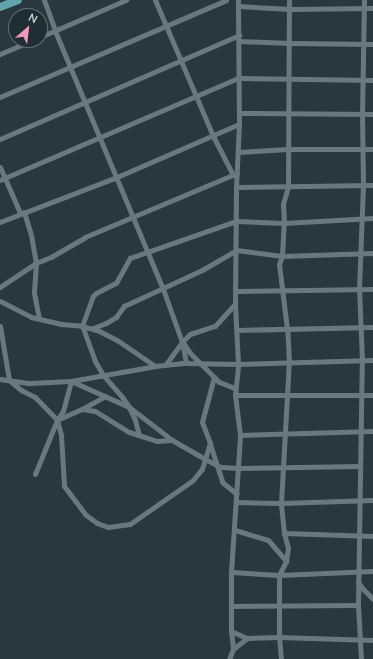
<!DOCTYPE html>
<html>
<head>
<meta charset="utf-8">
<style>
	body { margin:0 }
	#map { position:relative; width:373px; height:659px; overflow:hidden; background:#29383f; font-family:Mulish,sans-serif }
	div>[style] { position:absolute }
	.street>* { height:5px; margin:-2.5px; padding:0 2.5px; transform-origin:2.5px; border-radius:2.5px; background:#677880 }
	.primary>* { height:8px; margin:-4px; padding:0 4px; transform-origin:4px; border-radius:4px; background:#63a3ab }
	span { translate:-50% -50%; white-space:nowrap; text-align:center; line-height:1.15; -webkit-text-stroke:4px #1f2e35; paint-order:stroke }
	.north { position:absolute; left:8px; top:8px; width:40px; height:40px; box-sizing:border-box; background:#1f2e35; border:1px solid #637076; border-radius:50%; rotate:28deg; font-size:11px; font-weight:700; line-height:16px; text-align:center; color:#cad3d8 }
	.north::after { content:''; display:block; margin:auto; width:14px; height:18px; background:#ef9ab8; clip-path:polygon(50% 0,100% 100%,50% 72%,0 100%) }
</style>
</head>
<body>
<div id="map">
	<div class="street">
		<div style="left:44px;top:0;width:33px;rotate:70deg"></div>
		<div style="left:55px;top:31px;width:280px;rotate:67.3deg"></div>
		<div style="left:163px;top:289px;width:56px;rotate:70.3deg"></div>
		<div style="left:182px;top:342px;width:21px;rotate:79deg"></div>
		<div style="left:155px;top:0;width:148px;rotate:66.9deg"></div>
		<div style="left:213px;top:136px;width:44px;rotate:62.9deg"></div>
		<div style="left:238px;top:6px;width:52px;rotate:3.3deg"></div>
		<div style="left:290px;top:9px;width:83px;rotate:-0.7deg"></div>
		<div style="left:40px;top:37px;width:94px;rotate:-23.3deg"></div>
		<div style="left:239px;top:41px;width:51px;rotate:2.2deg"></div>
		<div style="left:290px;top:43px;width:83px;rotate:0.7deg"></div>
		<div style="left:0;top:54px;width:36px;rotate:-23deg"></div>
		<div style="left:0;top:97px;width:246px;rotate:-23.2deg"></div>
		<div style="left:239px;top:113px;width:134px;rotate:0.4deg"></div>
		<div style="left:0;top:139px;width:261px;rotate:-23.5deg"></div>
		<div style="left:238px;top:152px;width:50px;rotate:-3.4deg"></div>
		<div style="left:288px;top:149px;width:85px"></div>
		<div style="left:0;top:167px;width:50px;rotate:66.5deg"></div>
		<div style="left:0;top:180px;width:259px;rotate:-23.2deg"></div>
		<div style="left:238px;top:78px;width:135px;rotate:0.8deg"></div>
		<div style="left:236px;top:187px;width:137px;rotate:-0.8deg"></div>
		<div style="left:24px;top:212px;width:24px;rotate:73deg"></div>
		<div style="left:31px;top:235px;width:28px;rotate:80deg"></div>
		<div style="left:36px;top:263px;width:30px;rotate:94deg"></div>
		<div style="left:34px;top:293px;width:25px;rotate:79deg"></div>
		<div style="left:0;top:222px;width:125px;rotate:-21deg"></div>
		<div style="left:117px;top:177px;width:133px;rotate:-23.5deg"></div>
		<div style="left:0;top:287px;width:43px;rotate:-33.7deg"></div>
		<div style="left:36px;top:263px;width:16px;rotate:-22deg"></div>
		<div style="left:51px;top:257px;width:39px;rotate:-30deg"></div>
		<div style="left:85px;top:237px;width:165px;rotate:-22.8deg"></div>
		<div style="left:235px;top:291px;width:138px;rotate:-0.8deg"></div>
		<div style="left:0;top:301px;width:35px;rotate:27deg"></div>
		<div style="left:31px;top:317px;width:31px;rotate:13deg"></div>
		<div style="left:61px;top:324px;width:21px;rotate:5deg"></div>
		<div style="left:82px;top:326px;width:18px;rotate:16deg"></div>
		<div style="left:99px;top:331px;width:20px;rotate:27deg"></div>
		<div style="left:117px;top:340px;width:46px;rotate:34.4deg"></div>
		<div style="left:155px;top:366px;width:31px;rotate:-6deg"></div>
		<div style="left:186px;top:363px;width:52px;rotate:1.1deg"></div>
		<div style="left:238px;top:364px;width:135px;rotate:-1.7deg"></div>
		<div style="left:0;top:326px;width:55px;rotate:80.5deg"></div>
		<div style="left:9px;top:380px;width:16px;rotate:40deg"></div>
		<div style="left:21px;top:390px;width:16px;rotate:27deg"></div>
		<div style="left:35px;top:397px;width:32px;rotate:46deg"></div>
		<div style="left:57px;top:420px;width:27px;rotate:-24deg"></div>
		<div style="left:82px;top:409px;width:13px;rotate:9deg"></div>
		<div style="left:95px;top:411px;width:40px;rotate:32deg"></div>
		<div style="left:129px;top:432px;width:29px;rotate:18deg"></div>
		<div style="left:157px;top:441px;width:15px;rotate:-4deg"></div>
		<div style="left:172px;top:440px;width:38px;rotate:30deg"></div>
		<div style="left:205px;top:459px;width:18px;rotate:27deg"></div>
		<div style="left:221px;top:467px;width:17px;rotate:3deg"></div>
		<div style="left:238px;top:468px;width:121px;rotate:-0.9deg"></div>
		<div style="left:93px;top:328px;width:14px;rotate:-21deg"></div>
		<div style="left:106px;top:323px;width:12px;rotate:-31deg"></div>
		<div style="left:116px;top:317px;width:14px;rotate:-54deg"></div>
		<div style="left:124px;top:306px;width:86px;rotate:-24.8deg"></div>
		<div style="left:202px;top:270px;width:39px;rotate:-30deg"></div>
		<div style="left:236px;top:250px;width:46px;rotate:7.4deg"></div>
		<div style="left:282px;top:256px;width:91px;rotate:-1.9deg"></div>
		<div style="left:237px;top:330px;width:136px;rotate:-1.3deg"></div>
		<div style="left:184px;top:344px;width:11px;rotate:56deg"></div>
		<div style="left:190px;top:353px;width:41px;rotate:45deg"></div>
		<div style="left:219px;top:382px;width:17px;rotate:21deg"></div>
		<div style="left:166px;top:364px;width:27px;rotate:-54deg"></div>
		<div style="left:182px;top:342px;width:11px;rotate:-45deg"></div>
		<div style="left:190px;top:334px;width:26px;rotate:-18deg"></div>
		<div style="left:215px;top:326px;width:30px;rotate:-48deg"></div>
		<div style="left:0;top:379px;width:30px;rotate:8deg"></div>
		<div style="left:30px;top:383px;width:41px;rotate:-2.8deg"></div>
		<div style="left:71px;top:381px;width:86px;rotate:-10deg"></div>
		<div style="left:235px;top:395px;width:138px"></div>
		<div style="left:82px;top:409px;width:26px;rotate:-29deg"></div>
		<div style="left:57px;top:420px;width:16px;rotate:75deg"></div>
		<div style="left:61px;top:435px;width:51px;rotate:86.6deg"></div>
		<div style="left:64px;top:486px;width:36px;rotate:53deg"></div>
		<div style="left:86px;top:515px;width:14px;rotate:36deg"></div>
		<div style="left:97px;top:523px;width:12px;rotate:20deg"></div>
		<div style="left:108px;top:527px;width:22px;rotate:-8deg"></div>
		<div style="left:130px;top:524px;width:77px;rotate:-34.9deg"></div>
		<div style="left:193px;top:480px;width:14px;rotate:-51deg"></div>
		<div style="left:202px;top:469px;width:27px;rotate:-73deg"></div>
		<div style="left:210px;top:443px;width:22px;rotate:-111deg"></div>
		<div style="left:202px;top:422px;width:47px;rotate:-75.1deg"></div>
		<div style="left:139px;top:435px;width:16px;rotate:-105deg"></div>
		<div style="left:135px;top:420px;width:14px;rotate:-115deg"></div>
		<div style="left:129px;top:407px;width:11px;rotate:-124deg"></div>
		<div style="left:123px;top:398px;width:30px;rotate:-131deg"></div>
		<div style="left:103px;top:375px;width:16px;rotate:-120deg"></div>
		<div style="left:95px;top:361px;width:37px;rotate:-110deg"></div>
		<div style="left:82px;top:326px;width:32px;rotate:-70deg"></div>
		<div style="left:93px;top:296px;width:4px;rotate:-45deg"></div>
		<div style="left:96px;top:293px;width:22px;rotate:-27deg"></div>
		<div style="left:116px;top:283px;width:29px;rotate:-61deg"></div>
		<div style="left:130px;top:258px;width:112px;rotate:-19.2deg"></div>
		<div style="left:236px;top:221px;width:48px;rotate:2.4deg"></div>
		<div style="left:284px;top:223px;width:89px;rotate:-3.2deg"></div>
		<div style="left:240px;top:435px;width:133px;rotate:-1.7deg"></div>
		<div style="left:210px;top:444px;width:40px;rotate:72deg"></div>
		<div style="left:222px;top:482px;width:19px;rotate:39deg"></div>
		<div style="left:35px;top:474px;width:58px;rotate:-67.8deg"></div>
		<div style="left:57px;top:420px;width:11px;rotate:-56deg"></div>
		<div style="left:63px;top:411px;width:31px;rotate:-75deg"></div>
		<div style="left:71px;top:381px;width:64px;rotate:24.1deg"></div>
		<div style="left:129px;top:407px;width:54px;rotate:37.5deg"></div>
		<div style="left:236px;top:502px;width:45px;rotate:1.3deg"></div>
		<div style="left:281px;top:503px;width:92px;rotate:-1.9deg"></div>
		<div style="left:235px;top:530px;width:34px;rotate:17deg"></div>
		<div style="left:268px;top:540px;width:28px;rotate:49deg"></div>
		<div style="left:284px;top:533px;width:89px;rotate:1.9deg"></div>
		<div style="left:231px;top:572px;width:48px;rotate:3.6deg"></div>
		<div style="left:279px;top:575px;width:94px;rotate:-2.4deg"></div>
		<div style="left:358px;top:582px;width:9px;rotate:54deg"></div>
		<div style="left:363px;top:589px;width:14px;rotate:45deg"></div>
		<div style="left:231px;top:606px;width:127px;rotate:-0.5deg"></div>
		<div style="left:231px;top:631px;width:17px;rotate:24deg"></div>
		<div style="left:233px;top:649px;width:18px;rotate:-38deg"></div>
		<div style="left:247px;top:638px;width:32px;rotate:-2deg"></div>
		<div style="left:279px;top:637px;width:94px;rotate:1.8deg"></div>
		<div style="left:229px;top:659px;width:11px;rotate:-68deg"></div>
		<div style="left:233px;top:649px;width:18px;rotate:-96deg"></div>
		<div style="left:231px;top:631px;width:59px;rotate:-90deg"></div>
		<div style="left:231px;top:572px;width:137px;rotate:-86.2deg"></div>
		<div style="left:240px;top:435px;width:40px;rotate:-97.1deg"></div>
		<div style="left:235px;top:395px;width:31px;rotate:-84deg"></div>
		<div style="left:238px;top:364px;width:60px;rotate:-92.9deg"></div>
		<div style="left:235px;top:304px;width:117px;rotate:-89.5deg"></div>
		<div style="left:236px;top:187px;width:63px;rotate:-87.3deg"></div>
		<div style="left:239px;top:124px;width:124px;rotate:-90.5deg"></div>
		<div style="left:281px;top:659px;width:22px;rotate:-95deg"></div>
		<div style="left:279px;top:637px;width:62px;rotate:-90deg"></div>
		<div style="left:279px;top:575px;width:16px;rotate:-63deg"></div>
		<div style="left:286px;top:561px;width:13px;rotate:-81deg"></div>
		<div style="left:288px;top:548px;width:16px;rotate:-105deg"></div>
		<div style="left:284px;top:533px;width:30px;rotate:-96deg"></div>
		<div style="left:281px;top:503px;width:141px;rotate:-86.8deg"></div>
		<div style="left:289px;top:362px;width:33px;rotate:-93deg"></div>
		<div style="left:287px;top:329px;width:65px;rotate:-97deg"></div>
		<div style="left:279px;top:264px;width:9px;rotate:-69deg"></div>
		<div style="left:282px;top:256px;width:33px;rotate:-87deg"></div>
		<div style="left:284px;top:223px;width:19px;rotate:-93deg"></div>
		<div style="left:283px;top:204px;width:19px;rotate:-74deg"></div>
		<div style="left:288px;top:186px;width:186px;rotate:-89.7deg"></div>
		<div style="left:361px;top:659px;width:54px;rotate:-93.2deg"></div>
		<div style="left:358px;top:605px;width:245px;rotate:-89.1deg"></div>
		<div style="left:362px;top:360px;width:71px;rotate:-92.4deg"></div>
		<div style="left:359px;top:289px;width:104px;rotate:-87.8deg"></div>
		<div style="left:363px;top:185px;width:71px;rotate:-90.8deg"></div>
		<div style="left:362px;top:114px;width:114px;rotate:-89deg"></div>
	</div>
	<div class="primary">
		<div style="left:0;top:7px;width:19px;rotate:-21deg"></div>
	</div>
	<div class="north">N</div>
</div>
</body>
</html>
